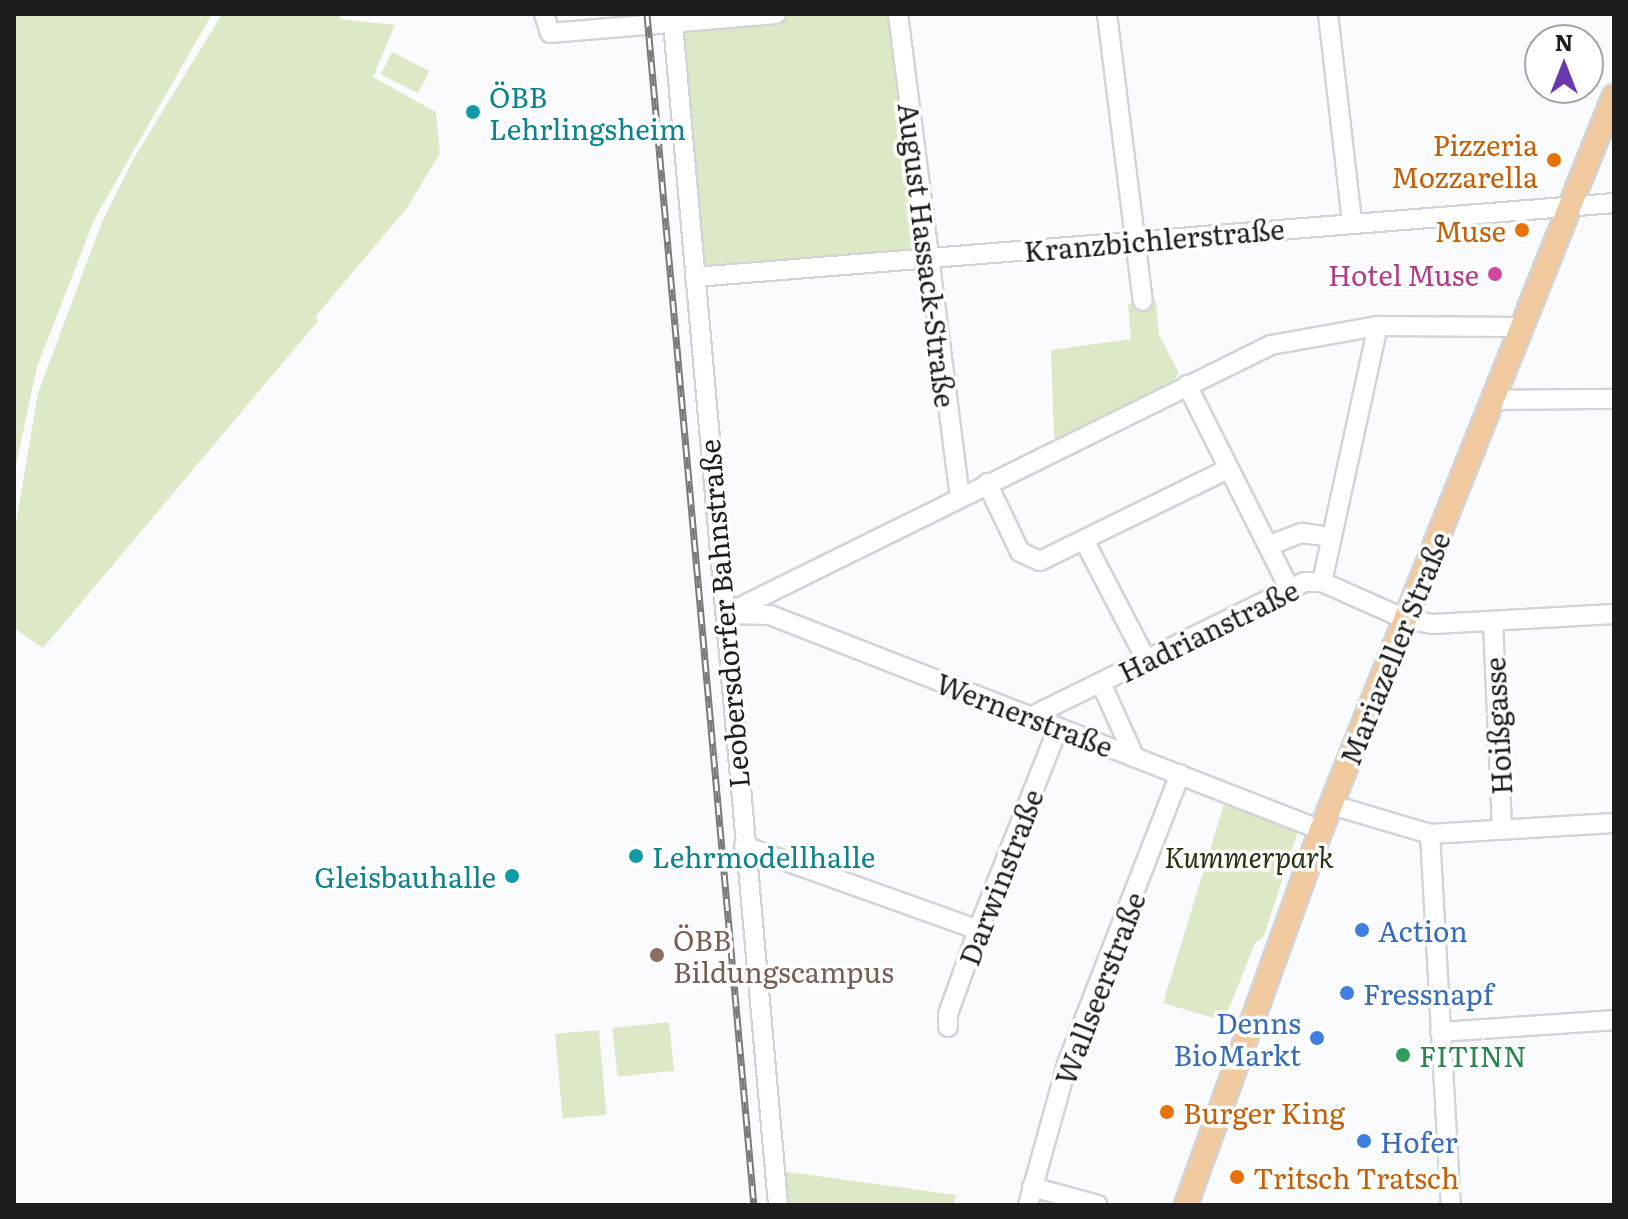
<!DOCTYPE html>
<html>
<head>
<meta charset="utf-8">
<style>
	body { margin:0 }
	#map { position:relative; width:1628px; height:1219px; overflow:hidden; background:#fafbfe; font-family:Literata,serif }
	div>[style] { position:absolute }
	.green>* { inset:0; background:#dde9c6; transform-origin:0 0 }
	.roads { filter:drop-shadow(2px 0 #d2d3d6) drop-shadow(-2px 0 #d2d3d6) drop-shadow(0 2px #d2d3d6) drop-shadow(0 -2px #d2d3d6) }
	.minor>* { height:18px; margin:-9px; padding:0 9px; transform-origin:9px; border-radius:9px; background:#fff }
	.major>* { height:22px; margin:-11px; padding:0 11px; transform-origin:11px; border-radius:11px; background:#f0ca9e }
	.rail>* { height:7px; margin-top:-3.5px; transform-origin:0; background:repeating-linear-gradient(90deg,#fff 0 12px,#7a7a7c 0 24px); box-sizing:border-box; border-block:2px solid #7a7a7c }
	.dots>* { width:22px; height:22px; translate:-50% -50%; box-sizing:border-box; border:4px solid #fff; border-radius:50% }
	span { translate:-50% -50%; white-space:nowrap; text-align:center; line-height:1.15; -webkit-text-stroke:7px #fff; paint-order:stroke }
	.culture-label { font-size:28px; color:#0d838f }
	.left { translate:0 -50%; text-align:left }
	.right { translate:-100% -50%; text-align:right }
	.food-label { font-size:28px; color:#c56008 }
	.street-label { font-size:28px; color:#1d1d1e }
	.hotel-label { font-size:28px; color:#b23c85 }
	.park-label { font-size:28px; color:#29330d; font-style:italic }
	.shop-label { font-size:28px; color:#366cbe }
	.education-label { font-size:28px; color:#785e54 }
	.leisure-label { font-size:28px; color:#27864d }
	.frame { position:absolute; inset:0; border:16px solid #1d1d1e; pointer-events:none }
	.north { position:absolute; left:1524px; top:24px; width:80px; height:80px; box-sizing:border-box; background:#fff; border:2px solid #a5a5a5; border-radius:50%; rotate:0deg; font-size:22px; font-weight:700; line-height:32px; text-align:center; color:#1d1d1e }
	.north::after { content:''; display:block; margin:auto; width:28px; height:36px; background:#6c38af; clip-path:polygon(50% 0,100% 100%,50% 72%,0 100%) }
</style>
</head>
<body>
<div id="map">
	<div class="green">
		<div style="clip-path:polygon(14px 14px,212px 14px,94px 220px,37px 367px,14px 474px)"></div>
		<div style="clip-path:polygon(222px 14px,341px 14px,340px 19px,395px 25px,373px 77px,436px 112px,440px 153px,407px 208px,315px 317px,318px 321px,43px 648px,14px 628px,14px 535px,38px 393px,102px 222px,134px 158px)"></div>
		<div style="clip-path:polygon(776px 14px,898px 14px,927px 258px,695px 277px,673px 23px)"></div>
		<div style="left:392px;top:52px;width:42px;height:25px;rotate:27deg"></div>
		<div style="clip-path:polygon(1156px 301px,1159px 335px,1179px 373px,1174px 381px,1054px 439px,1051px 350px,1131px 339px,1128px 304px)"></div>
		<div style="clip-path:polygon(1224px 804px,1298px 831px,1264px 936px,1255px 943px,1224px 1021px,1163px 1003px)"></div>
		<div style="left:669px;top:1022px;width:49px;height:57px;rotate:84deg"></div>
		<div style="left:599px;top:1030px;width:85px;height:44px;rotate:85deg"></div>
		<div style="clip-path:polygon(774px 1170px,956px 1195px,954px 1205px,778px 1205px)"></div>
	</div>
	<div class="roads">
		<div class="minor">
			<div style="left:544px;top:14px;width:20px;rotate:72deg"></div>
			<div style="left:550px;top:33px;width:227px;rotate:-4.8deg"></div>
			<div style="left:898px;top:14px;width:487px;rotate:82.7deg"></div>
			<div style="left:1107px;top:14px;width:289px;rotate:82.9deg"></div>
			<div style="left:1328px;top:14px;width:210px;rotate:83.4deg"></div>
			<div style="left:673px;top:23px;width:1187px;rotate:84.92deg"></div>
			<div style="left:695px;top:277px;width:922px;rotate:-4.6deg"></div>
			<div style="left:1187px;top:385px;width:225px;rotate:63.3deg"></div>
			<div style="left:1492px;top:400px;width:122px;rotate:-0.5deg"></div>
			<div style="left:987px;top:483px;width:76px;rotate:64.4deg"></div>
			<div style="left:1020px;top:552px;width:22px;rotate:24deg"></div>
			<div style="left:1040px;top:561px;width:209px;rotate:-26.1deg"></div>
			<div style="left:1085px;top:542px;width:132px;rotate:62.5deg"></div>
			<div style="left:1270px;top:545px;width:34px;rotate:-21deg"></div>
			<div style="left:1302px;top:533px;width:30px;rotate:8deg"></div>
			<div style="left:1322px;top:582px;width:262px;rotate:-77.7deg"></div>
			<div style="left:726px;top:614px;width:608px;rotate:-26.27deg"></div>
			<div style="left:1271px;top:345px;width:109px;rotate:-10.1deg"></div>
			<div style="left:1378px;top:326px;width:143px;rotate:0.4deg"></div>
			<div style="left:728px;top:614px;width:42px;rotate:1.4deg"></div>
			<div style="left:770px;top:615px;width:591px;rotate:21.32deg"></div>
			<div style="left:1493px;top:622px;width:207px;rotate:87.5deg"></div>
			<div style="left:1101px;top:683px;width:78px;rotate:65.7deg"></div>
			<div style="left:1030px;top:717px;width:305px;rotate:-26.2deg"></div>
			<div style="left:1304px;top:582px;width:18px"></div>
			<div style="left:1322px;top:582px;width:91px;rotate:24deg"></div>
			<div style="left:1405px;top:619px;width:29px;rotate:10deg"></div>
			<div style="left:1434px;top:624px;width:180px;rotate:-3.2deg"></div>
			<div style="left:1332px;top:805px;width:102px;rotate:16.5deg"></div>
			<div style="left:1430px;top:834px;width:184px;rotate:-3.4deg"></div>
			<div style="left:1430px;top:834px;width:372px;rotate:86.8deg"></div>
			<div style="left:744px;top:846px;width:249px;rotate:19.7deg"></div>
			<div style="left:948px;top:1027px;width:13px;rotate:-90deg"></div>
			<div style="left:948px;top:1014px;width:89px;rotate:-70.3deg"></div>
			<div style="left:978px;top:930px;width:217px;rotate:-68.4deg"></div>
			<div style="left:1440px;top:1032px;width:174px;rotate:-3.9deg"></div>
			<div style="left:1032px;top:1187px;width:68px;rotate:15.3deg"></div>
			<div style="left:1028px;top:1205px;width:146px;rotate:-74.5deg"></div>
			<div style="left:1067px;top:1064px;width:311px;rotate:-68.7deg"></div>
		</div>
		<div class="major">
			<div style="left:1186px;top:1205px;width:399px;rotate:-70.2deg"></div>
			<div style="left:1321px;top:830px;width:790px;rotate:-68.24deg"></div>
		</div>
	</div>
	<div class="rail">
		<div style="left:647px;top:14px;width:1196px;rotate:84.87deg"></div>
	</div>
	<div class="dots">
		<div style="left:473px;top:112px;background:#0f9aa8"></div>
		<div style="left:1554px;top:160px;background:#e8710a"></div>
		<div style="left:1522px;top:230px;background:#e8710a"></div>
		<div style="left:1495px;top:274px;background:#d1479c"></div>
		<div style="left:636px;top:856px;background:#0f9aa8"></div>
		<div style="left:512px;top:876px;background:#0f9aa8"></div>
		<div style="left:1362px;top:930px;background:#3f7fe0"></div>
		<div style="left:657px;top:955px;background:#8d6e63"></div>
		<div style="left:1347px;top:993px;background:#3f7fe0"></div>
		<div style="left:1317px;top:1038px;background:#3f7fe0"></div>
		<div style="left:1403px;top:1055px;background:#2e9e5b"></div>
		<div style="left:1167px;top:1112px;background:#e8710a"></div>
		<div style="left:1364px;top:1141px;background:#3f7fe0"></div>
		<div style="left:1237px;top:1177px;background:#e8710a"></div>
	</div>
	<div class="culture-label">
		<span class="left" style="left:489px;top:112px">ÖBB<br>Lehrlingsheim</span>
		<span class="left" style="left:652px;top:856px">Lehrmodellhalle</span>
		<span class="right" style="left:496px;top:876px">Gleisbauhalle</span>
	</div>
	<div class="food-label">
		<span class="right" style="left:1538px;top:160px">Pizzeria<br>Mozzarella</span>
		<span class="right" style="left:1506px;top:230px">Muse</span>
		<span class="left" style="left:1183px;top:1112px">Burger King</span>
		<span class="left" style="left:1253px;top:1177px">Tritsch Tratsch</span>
	</div>
	<div class="street-label">
		<span style="left:1154px;top:239px;rotate:-5deg">Kranzbichlerstraße</span>
		<span style="left:928px;top:255px;rotate:83deg">August Hassack-Straße</span>
		<span style="left:723px;top:614px;rotate:-95deg">Leobersdorfer Bahnstraße</span>
		<span style="left:1208px;top:630px;rotate:-26deg">Hadrianstraße</span>
		<span style="left:1394px;top:648px;rotate:-68deg">Mariazeller Straße</span>
		<span style="left:1025px;top:714px;rotate:21deg">Wernerstraße</span>
		<span style="left:1497px;top:726px;rotate:-93deg">Hoißgasse</span>
		<span style="left:1000px;top:877px;rotate:-69deg">Darwinstraße</span>
		<span style="left:1099px;top:988px;rotate:-69deg">Wallseerstraße</span>
	</div>
	<div class="hotel-label">
		<span class="right" style="left:1479px;top:274px">Hotel Muse</span>
	</div>
	<div class="park-label">
		<span style="left:1249px;top:856px">Kummerpark</span>
	</div>
	<div class="shop-label">
		<span class="left" style="left:1378px;top:930px">Action</span>
		<span class="left" style="left:1363px;top:993px">Fressnapf</span>
		<span class="right" style="left:1301px;top:1038px">Denns<br>BioMarkt</span>
		<span class="left" style="left:1380px;top:1141px">Hofer</span>
	</div>
	<div class="education-label">
		<span class="left" style="left:673px;top:955px">ÖBB<br>Bildungscampus</span>
	</div>
	<div class="leisure-label">
		<span class="left" style="left:1419px;top:1055px">FITINN</span>
	</div>
	<div class="frame"></div>
	<div class="north">N</div>
</div>
</body>
</html>
